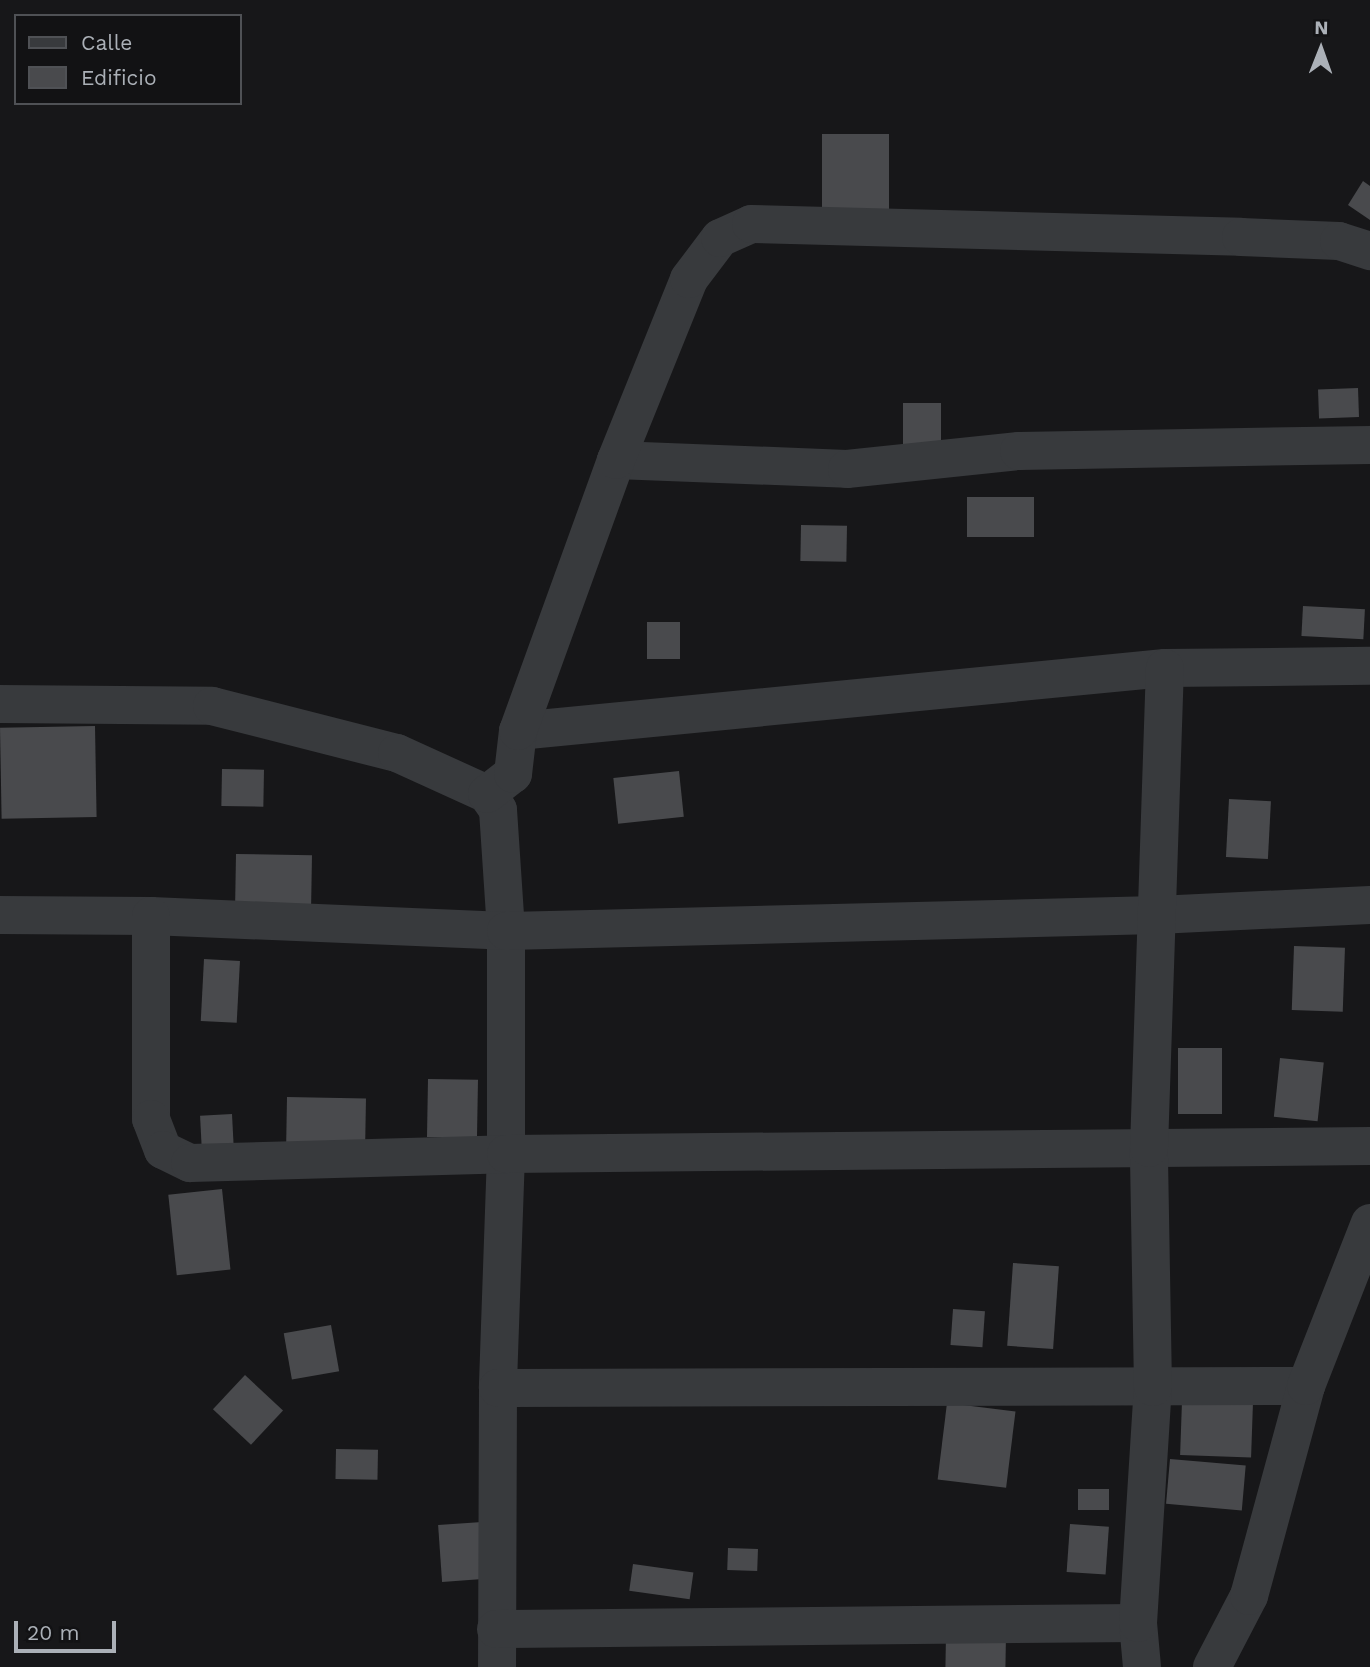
<!DOCTYPE html>
<html>
<head>
<meta charset="utf-8">
<style>
	body { margin:0 }
	#map { position:relative; width:1370px; height:1667px; overflow:hidden; background:#171719; font-family:"Work Sans",sans-serif }
	div>[style] { position:absolute }
	.building>* { inset:0; background:#494a4d; transform-origin:0 0 }
	.minor>* { height:38px; margin:-19px; padding:0 19px; transform-origin:19px; border-radius:19px; background:#383a3d }
	span { translate:-50% -50%; white-space:nowrap; text-align:center; line-height:1.15; -webkit-text-stroke:6px #121214; paint-order:stroke }
	.legend { position:absolute; left:14px; top:14px; width:228px; height:91px; box-sizing:border-box; background:#121214; border:2px solid #4f5155; margin:0; padding:9px 12px; list-style:none; font-size:21px; color:#abb0b7 }
	.legend li { display:flex; align-items:center; gap:14px; height:35px }
	.legend b { width:35px; border:2px solid #4f5155 }
	.north { position:absolute; left:1286px; top:14px; width:70px; height:70px; -webkit-text-stroke:5px #121214; paint-order:stroke; rotate:1deg; font-size:19px; font-weight:700; line-height:28px; text-align:center; color:#abb0b7 }
	.north::after { content:''; display:block; margin:auto; width:24px; height:32px; background:#abb0b7; clip-path:polygon(50% 0,100% 100%,50% 72%,0 100%) }
	.scale { position:absolute; left:14px; top:1621px; width:102px; height:32px; box-sizing:border-box; border:4px solid #abb0b7; border-top:0; padding-left:9px; font-size:21px; line-height:24px; white-space:nowrap; color:#abb0b7; -webkit-text-stroke:5px #121214; paint-order:stroke }
</style>
</head>
<body>
<div id="map">
	<div class="building">
		<div style="left:822px;top:134px;width:67px;height:75px"></div>
		<div style="clip-path:polygon(1363px 181px,1370px 186px,1370px 220px,1348px 205px)"></div>
		<div style="left:1358px;top:388px;width:29px;height:40px;rotate:88deg"></div>
		<div style="left:903px;top:403px;width:38px;height:45px"></div>
		<div style="left:967px;top:497px;width:67px;height:40px"></div>
		<div style="left:801px;top:525px;width:46px;height:36px;rotate:1deg"></div>
		<div style="left:1303px;top:606px;width:62px;height:30px;rotate:3deg"></div>
		<div style="left:647px;top:622px;width:33px;height:37px"></div>
		<div style="left:95px;top:726px;width:91px;height:95px;rotate:89deg"></div>
		<div style="left:222px;top:769px;width:42px;height:37px;rotate:1deg"></div>
		<div style="left:679px;top:771px;width:46px;height:66px;rotate:84deg"></div>
		<div style="left:1229px;top:799px;width:42px;height:58px;rotate:3deg"></div>
		<div style="left:236px;top:854px;width:76px;height:51px;rotate:1deg"></div>
		<div style="left:1294px;top:946px;width:51px;height:64px;rotate:2deg"></div>
		<div style="left:204px;top:959px;width:36px;height:62px;rotate:3deg"></div>
		<div style="left:1178px;top:1048px;width:44px;height:66px"></div>
		<div style="left:1280px;top:1058px;width:44px;height:59px;rotate:6deg"></div>
		<div style="left:428px;top:1079px;width:50px;height:58px;rotate:1deg"></div>
		<div style="left:287px;top:1097px;width:79px;height:45px;rotate:1deg"></div>
		<div style="left:232px;top:1114px;width:33px;height:32px;rotate:87deg"></div>
		<div style="left:222px;top:1189px;width:81px;height:54px;rotate:84deg"></div>
		<div style="left:1013px;top:1263px;width:46px;height:83px;rotate:4deg"></div>
		<div style="left:953px;top:1309px;width:32px;height:36px;rotate:4deg"></div>
		<div style="left:331px;top:1325px;width:47px;height:48px;rotate:80deg"></div>
		<div style="left:245px;top:1375px;width:52px;height:47px;rotate:43deg"></div>
		<div style="left:1182px;top:1401px;width:71px;height:54px;rotate:2deg"></div>
		<div style="left:947px;top:1403px;width:69px;height:77px;rotate:7deg"></div>
		<div style="left:336px;top:1449px;width:42px;height:30px;rotate:1deg"></div>
		<div style="left:1170px;top:1459px;width:76px;height:45px;rotate:5deg"></div>
		<div style="left:1078px;top:1489px;width:31px;height:21px"></div>
		<div style="left:482px;top:1522px;width:57px;height:44px;rotate:86deg"></div>
		<div style="left:1070px;top:1524px;width:39px;height:48px;rotate:4deg"></div>
		<div style="left:728px;top:1548px;width:30px;height:22px;rotate:2deg"></div>
		<div style="left:633px;top:1564px;width:61px;height:27px;rotate:8deg"></div>
		<div style="left:946px;top:1634px;width:60px;height:33px;rotate:1deg"></div>
	</div>
	<div class="minor">
		<div style="left:616px;top:460px;width:231px;rotate:2.2deg"></div>
		<div style="left:847px;top:469px;width:173px;rotate:-6deg"></div>
		<div style="left:1019px;top:451px;width:351px;rotate:-1deg"></div>
		<div style="left:0;top:704px;width:212px;rotate:0.5deg"></div>
		<div style="left:212px;top:706px;width:191px;rotate:14.3deg"></div>
		<div style="left:397px;top:753px;width:99px;rotate:24.5deg"></div>
		<div style="left:487px;top:794px;width:19px;rotate:55deg"></div>
		<div style="left:498px;top:810px;width:121px;rotate:86.2deg"></div>
		<div style="left:506px;top:931px;width:223px;rotate:90deg"></div>
		<div style="left:506px;top:1154px;width:234px;rotate:92deg"></div>
		<div style="left:498px;top:1388px;width:279px;rotate:90.2deg"></div>
		<div style="left:518px;top:731px;width:650px;rotate:-5.56deg"></div>
		<div style="left:1165px;top:668px;width:205px;rotate:-0.6deg"></div>
		<div style="left:487px;top:794px;width:33px;rotate:-38deg"></div>
		<div style="left:513px;top:774px;width:43px;rotate:-83.4deg"></div>
		<div style="left:518px;top:731px;width:288px;rotate:-70.1deg"></div>
		<div style="left:616px;top:460px;width:195px;rotate:-68deg"></div>
		<div style="left:689px;top:279px;width:51px;rotate:-52.9deg"></div>
		<div style="left:720px;top:238px;width:34px;rotate:-24deg"></div>
		<div style="left:751px;top:224px;width:490px;rotate:1.5deg"></div>
		<div style="left:1241px;top:237px;width:98px;rotate:2.3deg"></div>
		<div style="left:1339px;top:241px;width:33px;rotate:18deg"></div>
		<div style="left:0;top:915px;width:151px;rotate:0.4deg"></div>
		<div style="left:151px;top:916px;width:355px;rotate:2.4deg"></div>
		<div style="left:506px;top:931px;width:651px;rotate:-1.41deg"></div>
		<div style="left:1157px;top:915px;width:213px;rotate:-2.7deg"></div>
		<div style="left:151px;top:916px;width:203px;rotate:90deg"></div>
		<div style="left:151px;top:1119px;width:33px;rotate:69deg"></div>
		<div style="left:163px;top:1150px;width:30px;rotate:26deg"></div>
		<div style="left:190px;top:1163px;width:316px;rotate:-1.6deg"></div>
		<div style="left:506px;top:1154px;width:864px;rotate:-0.53deg"></div>
		<div style="left:498px;top:1388px;width:808px;rotate:-0.14deg"></div>
		<div style="left:496px;top:1629px;width:642px;rotate:-0.54deg"></div>
		<div style="left:1142px;top:1667px;width:44px;rotate:-95.2deg"></div>
		<div style="left:1138px;top:1623px;width:236px;rotate:-86.4deg"></div>
		<div style="left:1153px;top:1387px;width:239px;rotate:-91deg"></div>
		<div style="left:1149px;top:1148px;width:480px;rotate:-88.1deg"></div>
		<div style="left:1212px;top:1667px;width:80px;rotate:-62.5deg"></div>
		<div style="left:1249px;top:1596px;width:218px;rotate:-74.8deg"></div>
		<div style="left:1306px;top:1386px;width:175px;rotate:-68.6deg"></div>
	</div>
	<ul class="legend">
	<li><b style="height:9px;background:#383a3d"></b>Calle</li>
	<li><b style="height:19px;background:#494a4d"></b>Edificio</li>
	</ul>
	<div class="north">N</div>
	<div class="scale">20 m</div>
</div>
</body>
</html>
